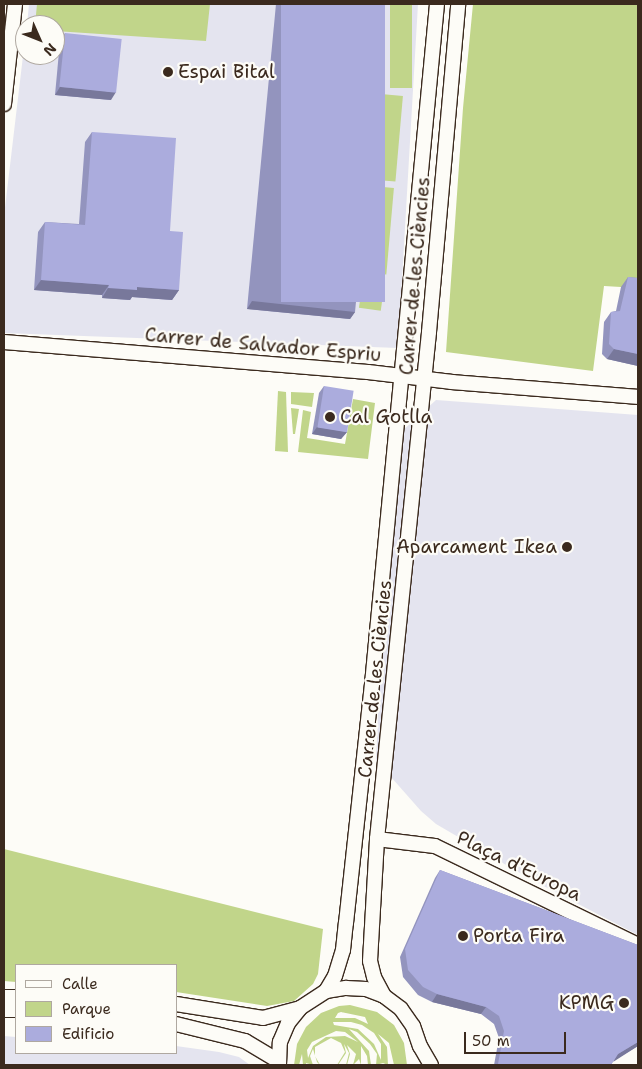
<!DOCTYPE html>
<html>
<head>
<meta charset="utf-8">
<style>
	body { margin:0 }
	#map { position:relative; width:642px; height:1069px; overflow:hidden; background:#fdfcf7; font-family:"Shantell Sans",sans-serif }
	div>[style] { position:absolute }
	.built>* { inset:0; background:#e4e4ef }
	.green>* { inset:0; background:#c1d58a; transform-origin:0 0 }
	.roads { filter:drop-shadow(1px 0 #3b2a1e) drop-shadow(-1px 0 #3b2a1e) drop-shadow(0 1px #3b2a1e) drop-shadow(0 -1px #3b2a1e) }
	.minor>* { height:14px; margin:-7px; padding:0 7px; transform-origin:7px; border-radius:7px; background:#fdfcf7 }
	.wall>* { inset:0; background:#9394be }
	.shaded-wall>* { inset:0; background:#78789b }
	.building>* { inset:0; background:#abacdd; transform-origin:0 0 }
	.dots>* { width:14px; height:14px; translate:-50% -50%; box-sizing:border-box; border:2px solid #fdfcf7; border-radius:50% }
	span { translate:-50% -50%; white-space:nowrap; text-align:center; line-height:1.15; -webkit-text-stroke:4.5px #fdfcf7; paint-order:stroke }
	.poi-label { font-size:19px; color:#3b2a1e }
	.left { translate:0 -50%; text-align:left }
	.right { translate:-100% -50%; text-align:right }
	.street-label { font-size:19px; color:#3b2a1e }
	.frame { position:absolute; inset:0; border:5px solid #3b2a1e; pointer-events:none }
	.legend { position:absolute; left:15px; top:964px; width:162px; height:90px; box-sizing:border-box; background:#fdfcf7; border:1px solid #afa8a0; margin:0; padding:6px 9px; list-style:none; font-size:15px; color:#3b2a1e }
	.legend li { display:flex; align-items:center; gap:10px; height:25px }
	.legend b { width:25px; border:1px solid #afa8a0 }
	.north { position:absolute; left:15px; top:15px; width:50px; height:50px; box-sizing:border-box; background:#fdfcf7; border:1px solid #afa8a0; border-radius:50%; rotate:134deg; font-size:14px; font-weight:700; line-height:20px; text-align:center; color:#3b2a1e }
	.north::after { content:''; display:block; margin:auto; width:18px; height:22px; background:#3b2a1e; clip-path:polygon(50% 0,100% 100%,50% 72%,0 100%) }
	.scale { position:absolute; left:464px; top:1032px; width:102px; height:22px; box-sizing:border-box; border:2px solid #3b2a1e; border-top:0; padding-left:6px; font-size:15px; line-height:18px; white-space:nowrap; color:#3b2a1e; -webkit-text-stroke:4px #fdfcf7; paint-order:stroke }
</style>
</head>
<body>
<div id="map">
	<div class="built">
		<div style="clip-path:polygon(29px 4px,418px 4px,398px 348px,4px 333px,4px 216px,25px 39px,25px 55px,55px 55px,55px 25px,27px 25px)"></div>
		<div style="clip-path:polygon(436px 400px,638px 415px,638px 935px,532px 880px,436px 824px,421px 811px,376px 760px,382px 628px,401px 432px)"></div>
		<div style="clip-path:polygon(4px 1036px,16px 1037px,16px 1053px,176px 1053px,176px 1046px,219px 1052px,239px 1057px,250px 1065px,4px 1065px)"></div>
	</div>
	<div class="green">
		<div style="clip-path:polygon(37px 4px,210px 4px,206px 41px,55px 31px,55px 25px,35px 25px)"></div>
		<div style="left:390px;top:4px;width:22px;height:84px"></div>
		<div style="clip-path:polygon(473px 4px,638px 4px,638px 288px,604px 286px,593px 371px,446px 352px,463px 108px)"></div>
		<div style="left:381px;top:94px;width:22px;height:86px;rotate:5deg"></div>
		<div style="left:372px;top:186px;width:22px;height:87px;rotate:5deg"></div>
		<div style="left:363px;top:279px;width:22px;height:29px;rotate:8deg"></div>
		<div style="clip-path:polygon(278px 391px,286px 392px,288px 452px,275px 451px)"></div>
		<div style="clip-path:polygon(291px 392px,314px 393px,312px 407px,291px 404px)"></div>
		<div style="clip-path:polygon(353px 399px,375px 403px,368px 459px,298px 452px,303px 410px,311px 412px,307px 438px,345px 444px)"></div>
		<div style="clip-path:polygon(291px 408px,299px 409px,295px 434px,293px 434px)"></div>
		<div style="clip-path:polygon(4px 849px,323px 929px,318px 974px,313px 984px,294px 1001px,267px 1006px,176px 992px,176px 965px,16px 965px,16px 982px,4px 981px)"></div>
		<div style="clip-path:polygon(evenodd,350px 1005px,377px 1012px,394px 1025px,404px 1043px,407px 1065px,394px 1065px,389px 1043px,378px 1034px,387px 1047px,388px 1065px,383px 1063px,376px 1065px,377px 1054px,370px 1044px,357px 1032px,349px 1029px,369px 1051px,371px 1065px,368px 1065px,367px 1056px,361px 1046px,361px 1065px,359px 1059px,353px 1065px,356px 1054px,347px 1045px,350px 1054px,347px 1065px,346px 1065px,349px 1053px,344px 1044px,346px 1053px,338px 1065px,337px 1065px,345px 1052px,341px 1043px,331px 1038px,315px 1047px,315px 1056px,320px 1065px,317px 1062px,313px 1049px,310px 1056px,313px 1065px,306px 1063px,306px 1065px,303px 1065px,302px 1054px,299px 1065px,294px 1065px,297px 1044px,306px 1027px,321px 1013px,339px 1006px,350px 1005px,341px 1012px,365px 1017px,368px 1024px,355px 1018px,335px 1018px,338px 1013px,341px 1012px,350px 1005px,333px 1022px,351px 1022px,362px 1025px,374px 1033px,381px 1044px,381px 1060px,374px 1044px,358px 1029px,334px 1025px,333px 1022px,350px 1005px,336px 1031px,345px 1032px,358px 1042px,345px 1036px,326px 1037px,313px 1046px,308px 1058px,307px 1050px,312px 1042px,336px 1031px)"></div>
	</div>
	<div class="roads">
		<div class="minor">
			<div style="left:4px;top:104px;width:101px;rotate:-83.7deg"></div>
			<div style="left:4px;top:342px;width:365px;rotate:4.7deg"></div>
			<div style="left:368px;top:372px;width:85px;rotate:6.8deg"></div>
			<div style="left:452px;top:382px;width:187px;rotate:4.6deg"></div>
			<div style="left:377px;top:839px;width:58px;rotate:6.9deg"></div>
			<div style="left:435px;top:846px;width:226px;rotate:26deg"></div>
			<div style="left:326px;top:991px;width:17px;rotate:-59deg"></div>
			<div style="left:335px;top:976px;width:27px;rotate:-73deg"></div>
			<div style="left:343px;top:950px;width:27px;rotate:-84deg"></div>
			<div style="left:346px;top:923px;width:240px;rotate:-83.8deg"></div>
			<div style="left:372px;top:684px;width:683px;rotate:-84.54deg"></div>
			<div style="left:384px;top:996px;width:21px;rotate:-118deg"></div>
			<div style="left:374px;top:977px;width:16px;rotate:-104deg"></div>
			<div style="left:370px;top:961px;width:122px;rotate:-86.7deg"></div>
			<div style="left:377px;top:839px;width:510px;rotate:-84.14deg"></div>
			<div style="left:429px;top:332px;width:329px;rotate:-84.9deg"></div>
			<div style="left:4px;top:997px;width:12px"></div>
			<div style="left:176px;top:1004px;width:88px;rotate:9.1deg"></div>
			<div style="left:263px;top:1018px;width:38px;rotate:-15deg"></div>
			<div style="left:4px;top:1010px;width:12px"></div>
			<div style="left:176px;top:1024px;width:71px;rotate:13.8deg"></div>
			<div style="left:245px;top:1041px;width:39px;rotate:31deg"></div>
			<div style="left:279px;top:1065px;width:23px;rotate:-88deg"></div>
			<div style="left:280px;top:1042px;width:21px;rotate:-67deg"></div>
			<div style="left:288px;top:1023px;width:19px;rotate:-51deg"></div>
			<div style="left:300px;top:1008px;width:31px;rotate:-33deg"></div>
			<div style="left:326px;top:991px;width:20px;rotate:-9deg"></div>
			<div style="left:346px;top:988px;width:20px;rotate:3deg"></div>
			<div style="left:366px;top:989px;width:19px;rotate:21deg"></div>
			<div style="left:384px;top:996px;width:21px;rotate:37deg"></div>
			<div style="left:401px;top:1009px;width:21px;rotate:55deg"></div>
			<div style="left:413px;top:1026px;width:21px;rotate:71deg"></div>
			<div style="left:420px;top:1046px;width:22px;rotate:60deg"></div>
		</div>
	</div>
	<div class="wall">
		<div style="clip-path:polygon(276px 4px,385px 4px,355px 312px,350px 319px,247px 309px)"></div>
		<div style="clip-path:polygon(65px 33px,111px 100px,55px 95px,60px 41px)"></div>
		<div style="clip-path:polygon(92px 132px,170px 231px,179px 290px,172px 300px,132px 297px,130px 300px,102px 298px,102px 295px,34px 290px,38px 232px,45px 222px,79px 224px,85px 142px)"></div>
		<div style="clip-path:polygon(628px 277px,638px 278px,638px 366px,607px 359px,602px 354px,604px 322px,611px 312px,616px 311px,621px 287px)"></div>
		<div style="clip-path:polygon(324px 386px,347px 432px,341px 439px,312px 434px,319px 393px)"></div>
		<div style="clip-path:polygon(440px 870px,638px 945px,638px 1046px,613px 1061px,611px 1065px,494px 1065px,499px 1038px,494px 1024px,481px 1014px,432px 1002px,418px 995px,403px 977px,400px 957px,435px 878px)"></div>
	</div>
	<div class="shaded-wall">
		<div style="clip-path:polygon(60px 87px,116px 92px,111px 100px,55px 95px)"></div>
		<div style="clip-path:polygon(41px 280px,109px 285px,102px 295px,34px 290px)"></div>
		<div style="clip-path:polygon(137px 287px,179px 290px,172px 300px,132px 297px,130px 300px,102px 298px,108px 288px)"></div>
		<div style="clip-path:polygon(252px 301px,355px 312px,350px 319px,247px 309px)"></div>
		<div style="clip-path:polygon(614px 349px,638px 354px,638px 366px,607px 359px)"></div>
		<div style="clip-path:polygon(317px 427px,347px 432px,341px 439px,312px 434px)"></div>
		<div style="clip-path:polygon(437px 994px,486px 1007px,481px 1014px,432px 1002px)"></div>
		<div style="clip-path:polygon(638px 1042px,638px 1046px,613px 1062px,618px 1054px)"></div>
	</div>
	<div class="building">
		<div style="left:281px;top:4px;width:104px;height:298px"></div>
		<div style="left:65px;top:33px;width:57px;height:54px;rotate:6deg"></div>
		<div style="clip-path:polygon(92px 132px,176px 138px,170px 231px,183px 232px,179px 290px,137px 287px,137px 290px,108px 288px,109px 285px,41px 280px,45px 222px,85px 225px)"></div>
		<div style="clip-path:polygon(628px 277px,638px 278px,638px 354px,614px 349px,609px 344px,611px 312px,620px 311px)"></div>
		<div style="left:324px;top:386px;width:30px;height:42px;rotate:9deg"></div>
		<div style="clip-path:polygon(440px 870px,638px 945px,638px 1042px,618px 1054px,611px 1065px,498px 1065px,498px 1064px,504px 1031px,499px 1016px,486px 1007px,437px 994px,423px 987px,408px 970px,405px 949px)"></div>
	</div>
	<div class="dots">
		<div style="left:168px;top:72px;background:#3b2a1e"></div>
		<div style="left:330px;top:417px;background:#3b2a1e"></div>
		<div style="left:567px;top:547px;background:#3b2a1e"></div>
		<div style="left:463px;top:936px;background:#3b2a1e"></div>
		<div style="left:624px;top:1003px;background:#3b2a1e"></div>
	</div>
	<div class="poi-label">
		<span class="left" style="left:178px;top:72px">Espai Bital</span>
		<span class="left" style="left:340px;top:417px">Cal Gotlla</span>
		<span class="right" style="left:557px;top:547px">Aparcament Ikea</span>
		<span class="left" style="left:473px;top:936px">Porta Fira</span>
		<span class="right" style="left:614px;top:1003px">KPMG</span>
	</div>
	<div class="street-label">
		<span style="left:415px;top:276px;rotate:-85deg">Carrer de les Ciències</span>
		<span style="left:263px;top:345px;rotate:5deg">Carrer de Salvador Espriu</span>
		<span style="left:375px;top:679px;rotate:-84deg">Carrer de les Ciències</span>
		<span style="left:519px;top:866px;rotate:26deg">Plaça d'Europa</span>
	</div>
	<div class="frame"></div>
	<ul class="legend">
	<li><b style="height:6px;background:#fdfcf7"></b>Calle</li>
	<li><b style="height:14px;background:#c1d58a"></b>Parque</li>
	<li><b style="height:14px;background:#abacdd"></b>Edificio</li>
	</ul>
	<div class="north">N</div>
	<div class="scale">50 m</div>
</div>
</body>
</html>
